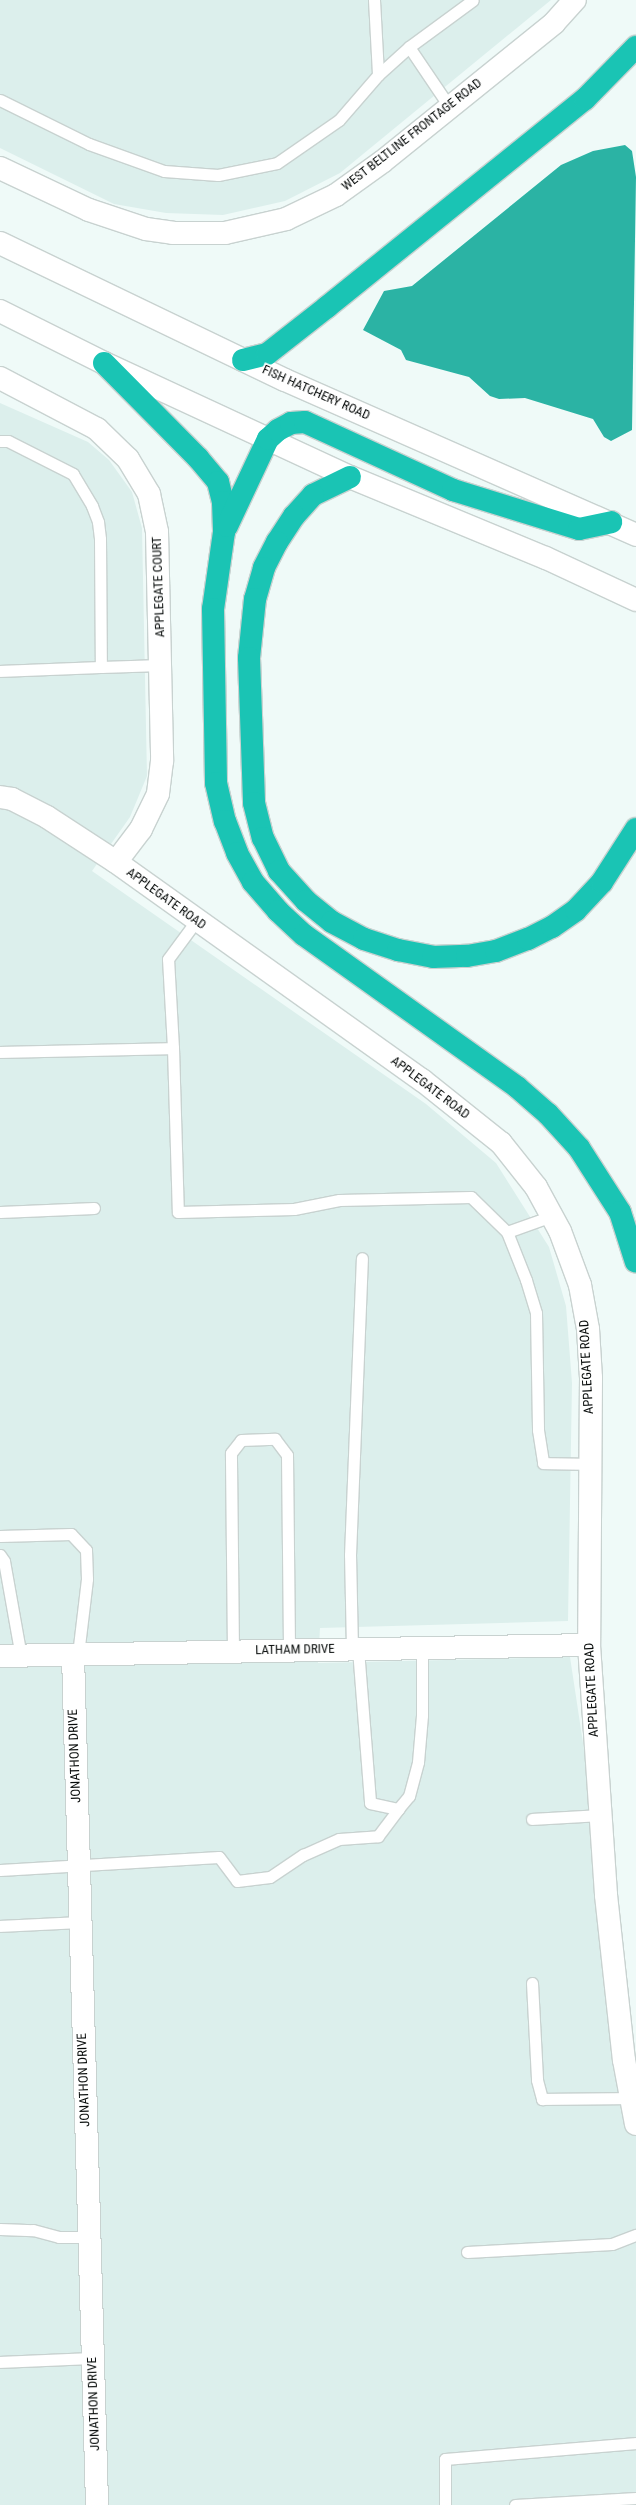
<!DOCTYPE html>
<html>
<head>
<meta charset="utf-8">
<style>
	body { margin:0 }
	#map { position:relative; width:636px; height:2505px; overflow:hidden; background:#effaf8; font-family:"Roboto Condensed",sans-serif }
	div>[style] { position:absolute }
	.built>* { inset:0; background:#dcefec }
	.water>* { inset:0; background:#2bb3a4 }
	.roads { filter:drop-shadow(1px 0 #c8d2d0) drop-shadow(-1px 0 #c8d2d0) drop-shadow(0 1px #c8d2d0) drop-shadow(0 -1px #c8d2d0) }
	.lane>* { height:11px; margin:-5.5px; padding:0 5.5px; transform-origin:5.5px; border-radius:5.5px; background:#fff }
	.street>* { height:22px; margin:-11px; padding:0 11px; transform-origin:11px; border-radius:11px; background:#fff }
	.secondary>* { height:22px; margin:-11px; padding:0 11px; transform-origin:11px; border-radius:11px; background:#fff }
	.highway>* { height:22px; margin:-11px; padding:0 11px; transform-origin:11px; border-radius:11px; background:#1ac4b4 }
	span { translate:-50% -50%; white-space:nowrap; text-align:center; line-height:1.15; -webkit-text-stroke:3.5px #fff; paint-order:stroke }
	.street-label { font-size:13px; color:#090d0c }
</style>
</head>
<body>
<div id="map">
	<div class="built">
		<div style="clip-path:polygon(0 0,551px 0,340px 173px,285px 201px,223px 215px,166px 213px,114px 204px,0 148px)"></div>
		<div style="clip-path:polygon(0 403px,88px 442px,109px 460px,132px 492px,142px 528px,147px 776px,130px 817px,92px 871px,426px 1104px,496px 1163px,549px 1247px,566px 1306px,572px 1383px,568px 1621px,320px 1628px,318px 1663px,570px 1657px,606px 1895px,636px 2124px,636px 2505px,0 2505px)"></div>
	</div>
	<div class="water">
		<div style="clip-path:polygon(625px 145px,632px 151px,636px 177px,632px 430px,611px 441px,604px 437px,593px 419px,525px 398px,499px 399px,490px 396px,469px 377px,406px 360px,401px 350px,363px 330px,384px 291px,412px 286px,561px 165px,593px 151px)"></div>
	</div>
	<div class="roads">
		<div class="lane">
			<div style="left:374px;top:0;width:75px;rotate:86.9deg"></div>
			<div style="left:409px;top:47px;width:71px;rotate:55.9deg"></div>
			<div style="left:0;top:100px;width:99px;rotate:26.3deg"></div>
			<div style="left:89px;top:144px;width:80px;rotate:19.8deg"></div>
			<div style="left:164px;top:171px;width:54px;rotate:4.2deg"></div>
			<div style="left:218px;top:175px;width:60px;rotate:-11.5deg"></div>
			<div style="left:277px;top:163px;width:75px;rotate:-34.7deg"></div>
			<div style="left:339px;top:120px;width:60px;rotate:-49.1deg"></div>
			<div style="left:378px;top:75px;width:42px;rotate:-42.1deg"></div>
			<div style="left:409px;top:47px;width:79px;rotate:-36.3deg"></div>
			<div style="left:0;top:441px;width:8px"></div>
			<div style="left:8px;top:441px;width:73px;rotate:26.9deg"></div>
			<div style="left:73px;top:474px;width:37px;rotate:59deg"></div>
			<div style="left:92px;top:506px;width:17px;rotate:69deg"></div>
			<div style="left:98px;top:522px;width:17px;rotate:83deg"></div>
			<div style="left:100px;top:539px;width:128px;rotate:89.6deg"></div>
			<div style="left:101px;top:667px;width:60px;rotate:-1.9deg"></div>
			<div style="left:0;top:671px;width:101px;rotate:-2.3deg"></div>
			<div style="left:173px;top:1048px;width:164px;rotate:88.3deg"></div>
			<div style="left:178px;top:1212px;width:116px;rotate:-1.5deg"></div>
			<div style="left:294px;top:1209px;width:46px;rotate:-11.3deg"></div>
			<div style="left:339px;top:1200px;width:132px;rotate:-1.3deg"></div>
			<div style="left:471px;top:1197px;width:50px;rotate:44.2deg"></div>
			<div style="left:507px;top:1232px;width:48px;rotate:-19.6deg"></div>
			<div style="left:0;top:1052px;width:173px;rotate:-1.3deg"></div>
			<div style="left:173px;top:1048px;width:89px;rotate:-93.2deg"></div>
			<div style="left:168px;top:959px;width:47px;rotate:-53.6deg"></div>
			<div style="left:0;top:1212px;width:94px;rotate:-2.4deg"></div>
			<div style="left:507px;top:1232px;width:52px;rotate:68.4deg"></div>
			<div style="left:526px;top:1280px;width:34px;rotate:73deg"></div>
			<div style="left:536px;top:1313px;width:117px;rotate:89deg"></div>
			<div style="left:538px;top:1430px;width:33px;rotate:81deg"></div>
			<div style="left:543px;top:1463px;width:47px;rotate:1.2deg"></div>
			<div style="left:0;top:1536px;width:71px;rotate:-1.6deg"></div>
			<div style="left:71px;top:1534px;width:22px;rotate:47deg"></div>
			<div style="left:86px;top:1550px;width:29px;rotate:88deg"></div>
			<div style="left:87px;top:1579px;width:76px;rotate:96.8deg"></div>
			<div style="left:0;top:1555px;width:7px;rotate:56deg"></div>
			<div style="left:4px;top:1561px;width:97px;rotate:79.9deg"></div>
			<div style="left:352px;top:1649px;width:94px;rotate:-91.2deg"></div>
			<div style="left:350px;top:1555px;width:297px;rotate:-87.7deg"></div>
			<div style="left:358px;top:1649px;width:154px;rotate:85.5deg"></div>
			<div style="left:370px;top:1803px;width:29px;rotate:12deg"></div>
			<div style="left:398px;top:1809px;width:17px;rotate:-50deg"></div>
			<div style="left:409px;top:1796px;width:35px;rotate:-75deg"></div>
			<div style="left:418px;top:1762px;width:47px;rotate:-85.1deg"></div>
			<div style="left:422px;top:1715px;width:67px;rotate:-90deg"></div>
			<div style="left:233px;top:1651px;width:198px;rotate:-90.6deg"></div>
			<div style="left:231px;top:1453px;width:16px;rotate:-52deg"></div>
			<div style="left:241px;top:1440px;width:34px;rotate:-2deg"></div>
			<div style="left:275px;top:1439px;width:20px;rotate:53deg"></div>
			<div style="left:287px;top:1455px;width:195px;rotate:89.4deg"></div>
			<div style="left:532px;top:1819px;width:68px;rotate:-3.4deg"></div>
			<div style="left:0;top:1870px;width:219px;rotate:-3.4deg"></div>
			<div style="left:219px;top:1857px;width:30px;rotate:53deg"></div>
			<div style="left:237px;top:1881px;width:33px;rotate:-7deg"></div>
			<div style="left:270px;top:1877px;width:40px;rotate:-34deg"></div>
			<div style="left:303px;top:1855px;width:39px;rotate:-24deg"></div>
			<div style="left:339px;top:1839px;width:39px;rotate:-4deg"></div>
			<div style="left:378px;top:1836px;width:34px;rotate:-53deg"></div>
			<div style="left:0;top:1926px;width:80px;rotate:-2.9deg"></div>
			<div style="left:532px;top:1983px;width:97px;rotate:87deg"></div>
			<div style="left:537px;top:2080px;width:20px;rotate:75deg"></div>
			<div style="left:542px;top:2099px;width:89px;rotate:-0.6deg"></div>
			<div style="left:0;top:2229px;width:33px;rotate:2deg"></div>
			<div style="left:33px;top:2230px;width:27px;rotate:15deg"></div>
			<div style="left:59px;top:2237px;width:30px"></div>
			<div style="left:467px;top:2252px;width:145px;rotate:-3.2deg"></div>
			<div style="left:612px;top:2244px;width:26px;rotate:-21deg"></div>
			<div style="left:0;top:2362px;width:92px;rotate:-2.5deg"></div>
			<div style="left:445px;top:2505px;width:46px;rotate:-90deg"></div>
			<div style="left:445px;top:2459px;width:192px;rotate:-4.8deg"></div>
			<div style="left:515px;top:2505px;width:121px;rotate:-3.3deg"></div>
		</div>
		<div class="street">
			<div style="left:0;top:378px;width:110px;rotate:27.7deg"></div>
			<div style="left:97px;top:429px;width:43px;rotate:44.1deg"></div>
			<div style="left:128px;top:459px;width:41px;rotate:59deg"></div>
			<div style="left:149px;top:494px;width:39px;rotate:78deg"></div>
			<div style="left:157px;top:532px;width:229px;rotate:88.7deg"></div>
			<div style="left:162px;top:761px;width:33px;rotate:97deg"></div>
			<div style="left:158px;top:794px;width:39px;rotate:116deg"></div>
			<div style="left:141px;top:829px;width:41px;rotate:127.1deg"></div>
			<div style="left:73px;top:1655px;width:850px;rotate:88.38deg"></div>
			<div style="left:0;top:1656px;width:589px;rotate:-1.07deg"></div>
		</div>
		<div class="secondary">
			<div style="left:0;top:168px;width:98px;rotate:25.3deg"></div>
			<div style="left:89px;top:210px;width:60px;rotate:18.4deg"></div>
			<div style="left:146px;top:229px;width:27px;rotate:8deg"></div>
			<div style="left:173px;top:233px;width:52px"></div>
			<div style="left:225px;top:233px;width:63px;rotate:-12.9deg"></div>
			<div style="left:286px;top:219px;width:55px;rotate:-25.6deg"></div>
			<div style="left:336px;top:195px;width:57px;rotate:-35.7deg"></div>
			<div style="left:382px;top:162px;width:221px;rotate:-38.9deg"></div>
			<div style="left:554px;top:23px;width:31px;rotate:-48deg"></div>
			<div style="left:0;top:243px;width:316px;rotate:25.7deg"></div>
			<div style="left:285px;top:380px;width:384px;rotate:23.8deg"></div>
			<div style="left:0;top:311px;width:116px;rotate:26.6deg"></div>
			<div style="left:104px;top:363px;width:271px;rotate:24.9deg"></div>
			<div style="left:350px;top:477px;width:212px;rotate:22.5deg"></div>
			<div style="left:546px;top:558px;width:99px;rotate:25deg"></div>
			<div style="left:0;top:797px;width:12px;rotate:9deg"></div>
			<div style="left:12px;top:799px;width:39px;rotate:27deg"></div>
			<div style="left:47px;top:817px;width:82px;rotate:33.1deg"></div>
			<div style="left:116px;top:862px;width:376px;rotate:35.5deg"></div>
			<div style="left:422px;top:1080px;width:101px;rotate:38.6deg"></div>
			<div style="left:501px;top:1143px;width:56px;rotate:51.5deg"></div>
			<div style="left:536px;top:1187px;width:50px;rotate:61.4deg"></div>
			<div style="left:560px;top:1231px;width:58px;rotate:69.7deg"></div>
			<div style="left:580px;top:1285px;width:45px;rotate:79.7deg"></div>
			<div style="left:588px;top:1329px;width:49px;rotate:86.5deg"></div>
			<div style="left:591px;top:1378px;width:267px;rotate:90.4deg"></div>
			<div style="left:589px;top:1645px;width:251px;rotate:86.1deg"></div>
			<div style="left:606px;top:1895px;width:166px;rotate:83.8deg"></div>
			<div style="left:624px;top:2060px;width:65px;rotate:79.4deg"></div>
		</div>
		<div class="highway">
			<div style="left:243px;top:360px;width:25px;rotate:-14deg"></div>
			<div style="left:267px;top:354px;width:76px;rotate:-38.1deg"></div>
			<div style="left:327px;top:307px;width:331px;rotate:-38.9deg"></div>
			<div style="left:585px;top:99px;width:73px;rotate:-45.6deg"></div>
			<div style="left:104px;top:363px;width:134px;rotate:45.3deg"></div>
			<div style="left:198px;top:458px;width:31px;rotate:50deg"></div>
			<div style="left:218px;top:482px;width:21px;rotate:76deg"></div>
			<div style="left:223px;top:502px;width:30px;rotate:88deg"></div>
			<div style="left:224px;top:532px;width:78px;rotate:98.1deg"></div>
			<div style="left:213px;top:609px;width:174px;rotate:89deg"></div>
			<div style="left:216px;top:783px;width:39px;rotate:77deg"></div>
			<div style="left:225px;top:821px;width:34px;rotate:69deg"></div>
			<div style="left:237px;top:853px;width:33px;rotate:61deg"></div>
			<div style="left:253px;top:882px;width:38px;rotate:49deg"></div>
			<div style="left:278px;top:911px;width:35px;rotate:43deg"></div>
			<div style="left:304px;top:935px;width:262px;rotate:35.5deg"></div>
			<div style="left:517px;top:1087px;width:41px;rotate:41.1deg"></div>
			<div style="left:548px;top:1114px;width:46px;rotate:47.6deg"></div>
			<div style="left:579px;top:1148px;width:76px;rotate:57.4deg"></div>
			<div style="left:620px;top:1212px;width:52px;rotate:72.3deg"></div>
			<div style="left:350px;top:477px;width:41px;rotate:154.1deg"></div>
			<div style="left:313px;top:495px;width:28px;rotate:132deg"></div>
			<div style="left:294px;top:516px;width:31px;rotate:123deg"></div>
			<div style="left:277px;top:542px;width:29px;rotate:117deg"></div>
			<div style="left:264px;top:568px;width:32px;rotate:106deg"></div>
			<div style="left:255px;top:599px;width:59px;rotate:95.8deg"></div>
			<div style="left:249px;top:658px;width:145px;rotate:88deg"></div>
			<div style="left:254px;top:803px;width:36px;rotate:76deg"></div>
			<div style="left:263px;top:838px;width:37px;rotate:64deg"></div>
			<div style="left:279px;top:871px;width:40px;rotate:48deg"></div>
			<div style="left:306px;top:901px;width:33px;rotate:39deg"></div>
			<div style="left:332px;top:922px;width:36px;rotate:28deg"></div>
			<div style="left:364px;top:939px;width:36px;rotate:18deg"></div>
			<div style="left:398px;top:950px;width:36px;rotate:11deg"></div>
			<div style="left:433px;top:957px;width:34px;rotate:-2deg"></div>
			<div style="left:467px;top:956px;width:29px;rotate:-10deg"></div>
			<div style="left:496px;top:951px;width:34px;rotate:-21deg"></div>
			<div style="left:528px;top:939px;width:27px;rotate:-27deg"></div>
			<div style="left:552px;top:927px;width:29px;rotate:-35deg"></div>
			<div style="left:576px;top:910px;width:38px;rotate:-47deg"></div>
			<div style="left:602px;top:882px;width:63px;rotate:-57.3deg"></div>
			<div style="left:227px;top:526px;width:96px;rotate:-64.8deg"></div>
			<div style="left:268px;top:439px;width:13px;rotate:-42deg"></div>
			<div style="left:278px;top:430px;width:15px;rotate:-28deg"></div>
			<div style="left:291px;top:423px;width:14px;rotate:-4deg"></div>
			<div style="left:305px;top:422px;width:163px;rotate:24.7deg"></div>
			<div style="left:453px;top:490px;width:132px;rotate:17.2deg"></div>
			<div style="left:579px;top:529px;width:33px;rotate:-12deg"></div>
		</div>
	</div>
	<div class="street-label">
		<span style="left:412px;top:135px;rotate:-38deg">WEST BELTLINE FRONTAGE ROAD</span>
		<span style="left:316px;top:393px;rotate:24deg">FISH HATCHERY ROAD</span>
		<span style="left:159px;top:587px;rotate:-92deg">APPLEGATE COURT</span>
		<span style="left:166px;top:899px;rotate:36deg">APPLEGATE ROAD</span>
		<span style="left:430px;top:1088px;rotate:37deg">APPLEGATE ROAD</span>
		<span style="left:587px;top:1367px;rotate:-93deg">APPLEGATE ROAD</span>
		<span style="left:295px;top:1650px;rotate:-1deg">LATHAM DRIVE</span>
		<span style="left:592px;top:1690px;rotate:-93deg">APPLEGATE ROAD</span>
		<span style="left:75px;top:1756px;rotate:-92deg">JONATHON DRIVE</span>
		<span style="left:84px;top:2080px;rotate:-92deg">JONATHON DRIVE</span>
		<span style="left:94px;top:2404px;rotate:-92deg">JONATHON DRIVE</span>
	</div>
</div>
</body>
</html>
